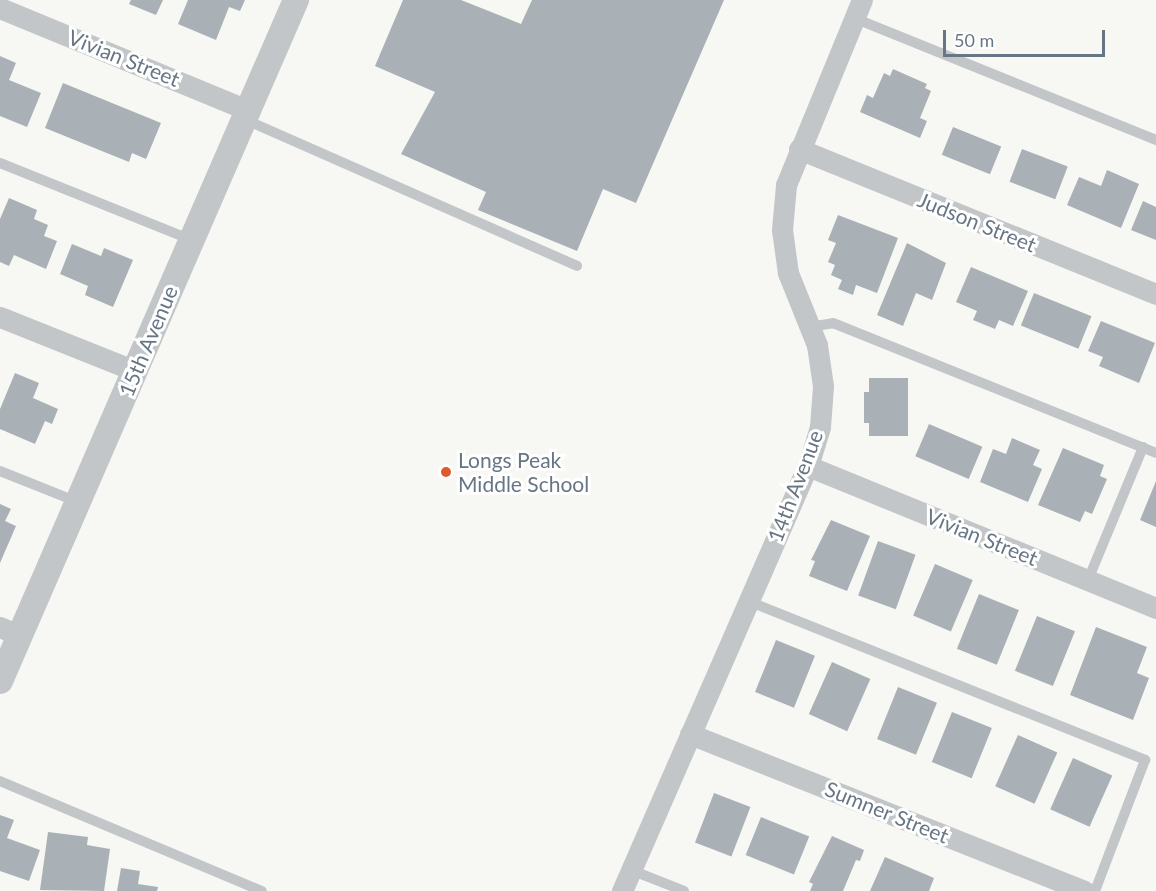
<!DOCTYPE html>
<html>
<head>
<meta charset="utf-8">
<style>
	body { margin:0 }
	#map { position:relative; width:1156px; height:891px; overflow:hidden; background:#f7f7f4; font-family:Lato,sans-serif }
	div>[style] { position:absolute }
	.building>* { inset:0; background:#a9b1b6; transform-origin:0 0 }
	.service>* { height:10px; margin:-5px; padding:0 5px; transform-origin:5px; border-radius:5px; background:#c2c6c9 }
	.minor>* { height:21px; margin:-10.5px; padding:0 10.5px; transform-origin:10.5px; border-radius:10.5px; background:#c2c6c9 }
	.tertiary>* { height:26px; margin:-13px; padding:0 13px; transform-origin:13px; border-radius:13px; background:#c2c6c9 }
	.dots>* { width:16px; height:16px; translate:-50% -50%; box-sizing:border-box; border:3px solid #fff; border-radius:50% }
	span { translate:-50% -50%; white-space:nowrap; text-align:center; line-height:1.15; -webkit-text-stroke:6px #fff; paint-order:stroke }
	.street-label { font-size:21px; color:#677684 }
	.poi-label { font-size:21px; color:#677684 }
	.left { translate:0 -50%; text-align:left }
	.scale { position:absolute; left:943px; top:30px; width:162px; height:27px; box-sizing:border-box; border:3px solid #677684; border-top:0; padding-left:8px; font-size:18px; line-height:21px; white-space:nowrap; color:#677684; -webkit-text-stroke:4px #fff; paint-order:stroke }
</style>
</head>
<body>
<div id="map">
	<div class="building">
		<div style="clip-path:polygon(131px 0,163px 0,156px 15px,129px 4px)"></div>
		<div style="clip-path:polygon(188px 0,245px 0,240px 11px,229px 7px,216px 40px,178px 24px)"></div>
		<div style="clip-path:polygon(403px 0,461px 0,521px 24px,532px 0,724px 0,636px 203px,603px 189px,577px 251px,478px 210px,486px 192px,401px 154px,435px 92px,375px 66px)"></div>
		<div style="clip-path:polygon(0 56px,16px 63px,9px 80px,41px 93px,27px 127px,0 116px)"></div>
		<div style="clip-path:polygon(893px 69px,927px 84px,925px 88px,931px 91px,920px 118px,927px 121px,920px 138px,860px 112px,867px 95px,873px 98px,884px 73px,890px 76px)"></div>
		<div style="clip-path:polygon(63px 83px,161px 123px,146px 159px,132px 153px,129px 162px,45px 128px)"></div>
		<div style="left:953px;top:127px;width:52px;height:30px;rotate:22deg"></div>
		<div style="left:1022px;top:149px;width:49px;height:35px;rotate:21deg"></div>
		<div style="clip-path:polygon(1107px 170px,1139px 184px,1121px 228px,1067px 205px,1079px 177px,1101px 186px)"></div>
		<div style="clip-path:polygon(9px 198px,37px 210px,34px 219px,48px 225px,44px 236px,57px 241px,46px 269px,14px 255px,9px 266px,0 262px,0 219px)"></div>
		<div style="clip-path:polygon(1143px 201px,1156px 207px,1156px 240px,1131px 230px)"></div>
		<div style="clip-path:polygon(838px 215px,898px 238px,877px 293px,856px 285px,853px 295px,838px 289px,842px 280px,831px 275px,835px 265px,828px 262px,836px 243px,828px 240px)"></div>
		<div style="clip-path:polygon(907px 243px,946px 263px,932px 300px,916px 293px,903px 326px,877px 315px)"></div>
		<div style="clip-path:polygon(72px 244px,101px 256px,104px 248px,133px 260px,113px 307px,85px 295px,88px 286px,60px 274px)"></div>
		<div style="clip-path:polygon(971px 267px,1028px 291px,1013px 326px,999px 320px,995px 329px,973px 320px,977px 311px,956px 302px)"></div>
		<div style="left:1034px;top:293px;width:62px;height:35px;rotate:22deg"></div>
		<div style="clip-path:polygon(1101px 321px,1155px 343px,1139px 383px,1099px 366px,1103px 357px,1088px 351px)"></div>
		<div style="clip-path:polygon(15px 373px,39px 383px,33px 398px,58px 409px,52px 424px,45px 421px,35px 444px,0 429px,0 409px)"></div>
		<div style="clip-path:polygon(869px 378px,908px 378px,908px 436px,869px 436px,869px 423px,864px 423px,864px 392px,869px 392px)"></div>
		<div style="left:929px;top:424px;width:58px;height:35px;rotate:23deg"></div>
		<div style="clip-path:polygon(1012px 438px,1040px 450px,1033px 465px,1042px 469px,1028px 502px,980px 482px,993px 449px,1006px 454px)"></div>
		<div style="clip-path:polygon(1063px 448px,1104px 465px,1100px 476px,1107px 479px,1092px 514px,1085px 511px,1080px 522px,1038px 505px)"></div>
		<div style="clip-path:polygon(1156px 481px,1156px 527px,1140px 520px)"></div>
		<div style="clip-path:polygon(0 504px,11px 509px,5px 521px,16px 526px,0 563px)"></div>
		<div style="clip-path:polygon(831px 520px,870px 536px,847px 591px,809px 576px,815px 561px,811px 560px)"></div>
		<div style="left:878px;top:541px;width:40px;height:58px;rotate:20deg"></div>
		<div style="left:935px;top:564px;width:41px;height:56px;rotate:23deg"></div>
		<div style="left:979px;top:594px;width:43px;height:59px;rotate:22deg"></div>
		<div style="left:1037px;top:616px;width:41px;height:59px;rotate:22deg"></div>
		<div style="clip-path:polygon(1096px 627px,1147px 647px,1137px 673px,1149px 678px,1133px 720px,1070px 695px)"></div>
		<div style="left:776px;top:640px;width:42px;height:56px;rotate:22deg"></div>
		<div style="left:832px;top:662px;width:42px;height:57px;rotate:24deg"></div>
		<div style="left:898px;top:687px;width:42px;height:56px;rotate:22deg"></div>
		<div style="left:952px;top:712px;width:43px;height:54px;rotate:22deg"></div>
		<div style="left:1018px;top:735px;width:43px;height:56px;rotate:24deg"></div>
		<div style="left:1073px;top:758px;width:43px;height:56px;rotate:24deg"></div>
		<div style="left:714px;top:793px;width:39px;height:53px;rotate:21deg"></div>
		<div style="clip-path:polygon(0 815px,14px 820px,7px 838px,40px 850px,29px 881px,0 871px)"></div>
		<div style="left:761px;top:817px;width:52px;height:41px;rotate:22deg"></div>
		<div style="clip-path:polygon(48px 832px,88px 837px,87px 845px,110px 849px,104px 891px,40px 890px)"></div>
		<div style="clip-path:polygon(832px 836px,864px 850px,860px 861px,856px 860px,843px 891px,810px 891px,813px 884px,809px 882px)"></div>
		<div style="clip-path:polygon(885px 857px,934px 878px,929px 891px,870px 891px)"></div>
		<div style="clip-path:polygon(121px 868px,140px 871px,138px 884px,158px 887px,157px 891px,117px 891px)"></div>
	</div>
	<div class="service">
		<div style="left:854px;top:18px;width:326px;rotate:22deg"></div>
		<div style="left:244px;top:119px;width:364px;rotate:23.8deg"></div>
		<div style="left:0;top:163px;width:207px;rotate:21.9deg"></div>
		<div style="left:809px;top:327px;width:24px;rotate:-9deg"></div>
		<div style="left:833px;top:323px;width:348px;rotate:21.9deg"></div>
		<div style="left:0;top:471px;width:84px;rotate:21.7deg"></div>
		<div style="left:1088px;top:580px;width:144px;rotate:-67.5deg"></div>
		<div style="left:748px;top:601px;width:428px;rotate:21.8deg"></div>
		<div style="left:1145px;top:760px;width:140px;rotate:110.9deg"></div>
		<div style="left:0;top:781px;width:284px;rotate:22.8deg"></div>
		<div style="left:631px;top:870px;width:57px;rotate:21.6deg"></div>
	</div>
	<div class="minor">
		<div style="left:0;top:8px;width:268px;rotate:22.4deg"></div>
		<div style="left:799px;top:149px;width:385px;rotate:22.1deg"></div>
		<div style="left:0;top:317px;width:145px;rotate:21.8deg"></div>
		<div style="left:808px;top:466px;width:376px;rotate:22.2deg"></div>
		<div style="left:0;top:627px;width:22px;rotate:24deg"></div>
		<div style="left:690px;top:734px;width:424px;rotate:21.7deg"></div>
		<div style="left:622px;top:891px;width:464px;rotate:-66.4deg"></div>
		<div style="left:808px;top:466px;width:41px;rotate:-72.9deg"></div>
		<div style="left:820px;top:427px;width:41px;rotate:-85.8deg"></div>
		<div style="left:823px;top:386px;width:41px;rotate:-98.3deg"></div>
		<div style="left:817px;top:345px;width:78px;rotate:-111.9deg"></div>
		<div style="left:788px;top:273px;width:43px;rotate:-97.9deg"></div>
		<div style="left:782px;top:230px;width:45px;rotate:-84.9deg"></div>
		<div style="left:786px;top:185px;width:200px;rotate:-67.7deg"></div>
	</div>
	<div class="tertiary">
		<div style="left:0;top:681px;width:743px;rotate:-66.51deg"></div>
	</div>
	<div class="dots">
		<div style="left:446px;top:472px;background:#dd5b2d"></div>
	</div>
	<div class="street-label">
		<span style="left:124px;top:58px;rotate:22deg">Vivian Street</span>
		<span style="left:977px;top:222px;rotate:22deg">Judson Street</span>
		<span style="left:148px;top:341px;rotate:-67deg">15th Avenue</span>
		<span style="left:795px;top:486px;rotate:-69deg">14th Avenue</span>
		<span style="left:982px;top:537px;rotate:22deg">Vivian Street</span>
		<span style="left:887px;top:812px;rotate:22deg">Sumner Street</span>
	</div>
	<div class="poi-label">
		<span class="left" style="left:458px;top:472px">Longs Peak<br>Middle School</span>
	</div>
	<div class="scale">50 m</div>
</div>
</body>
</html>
